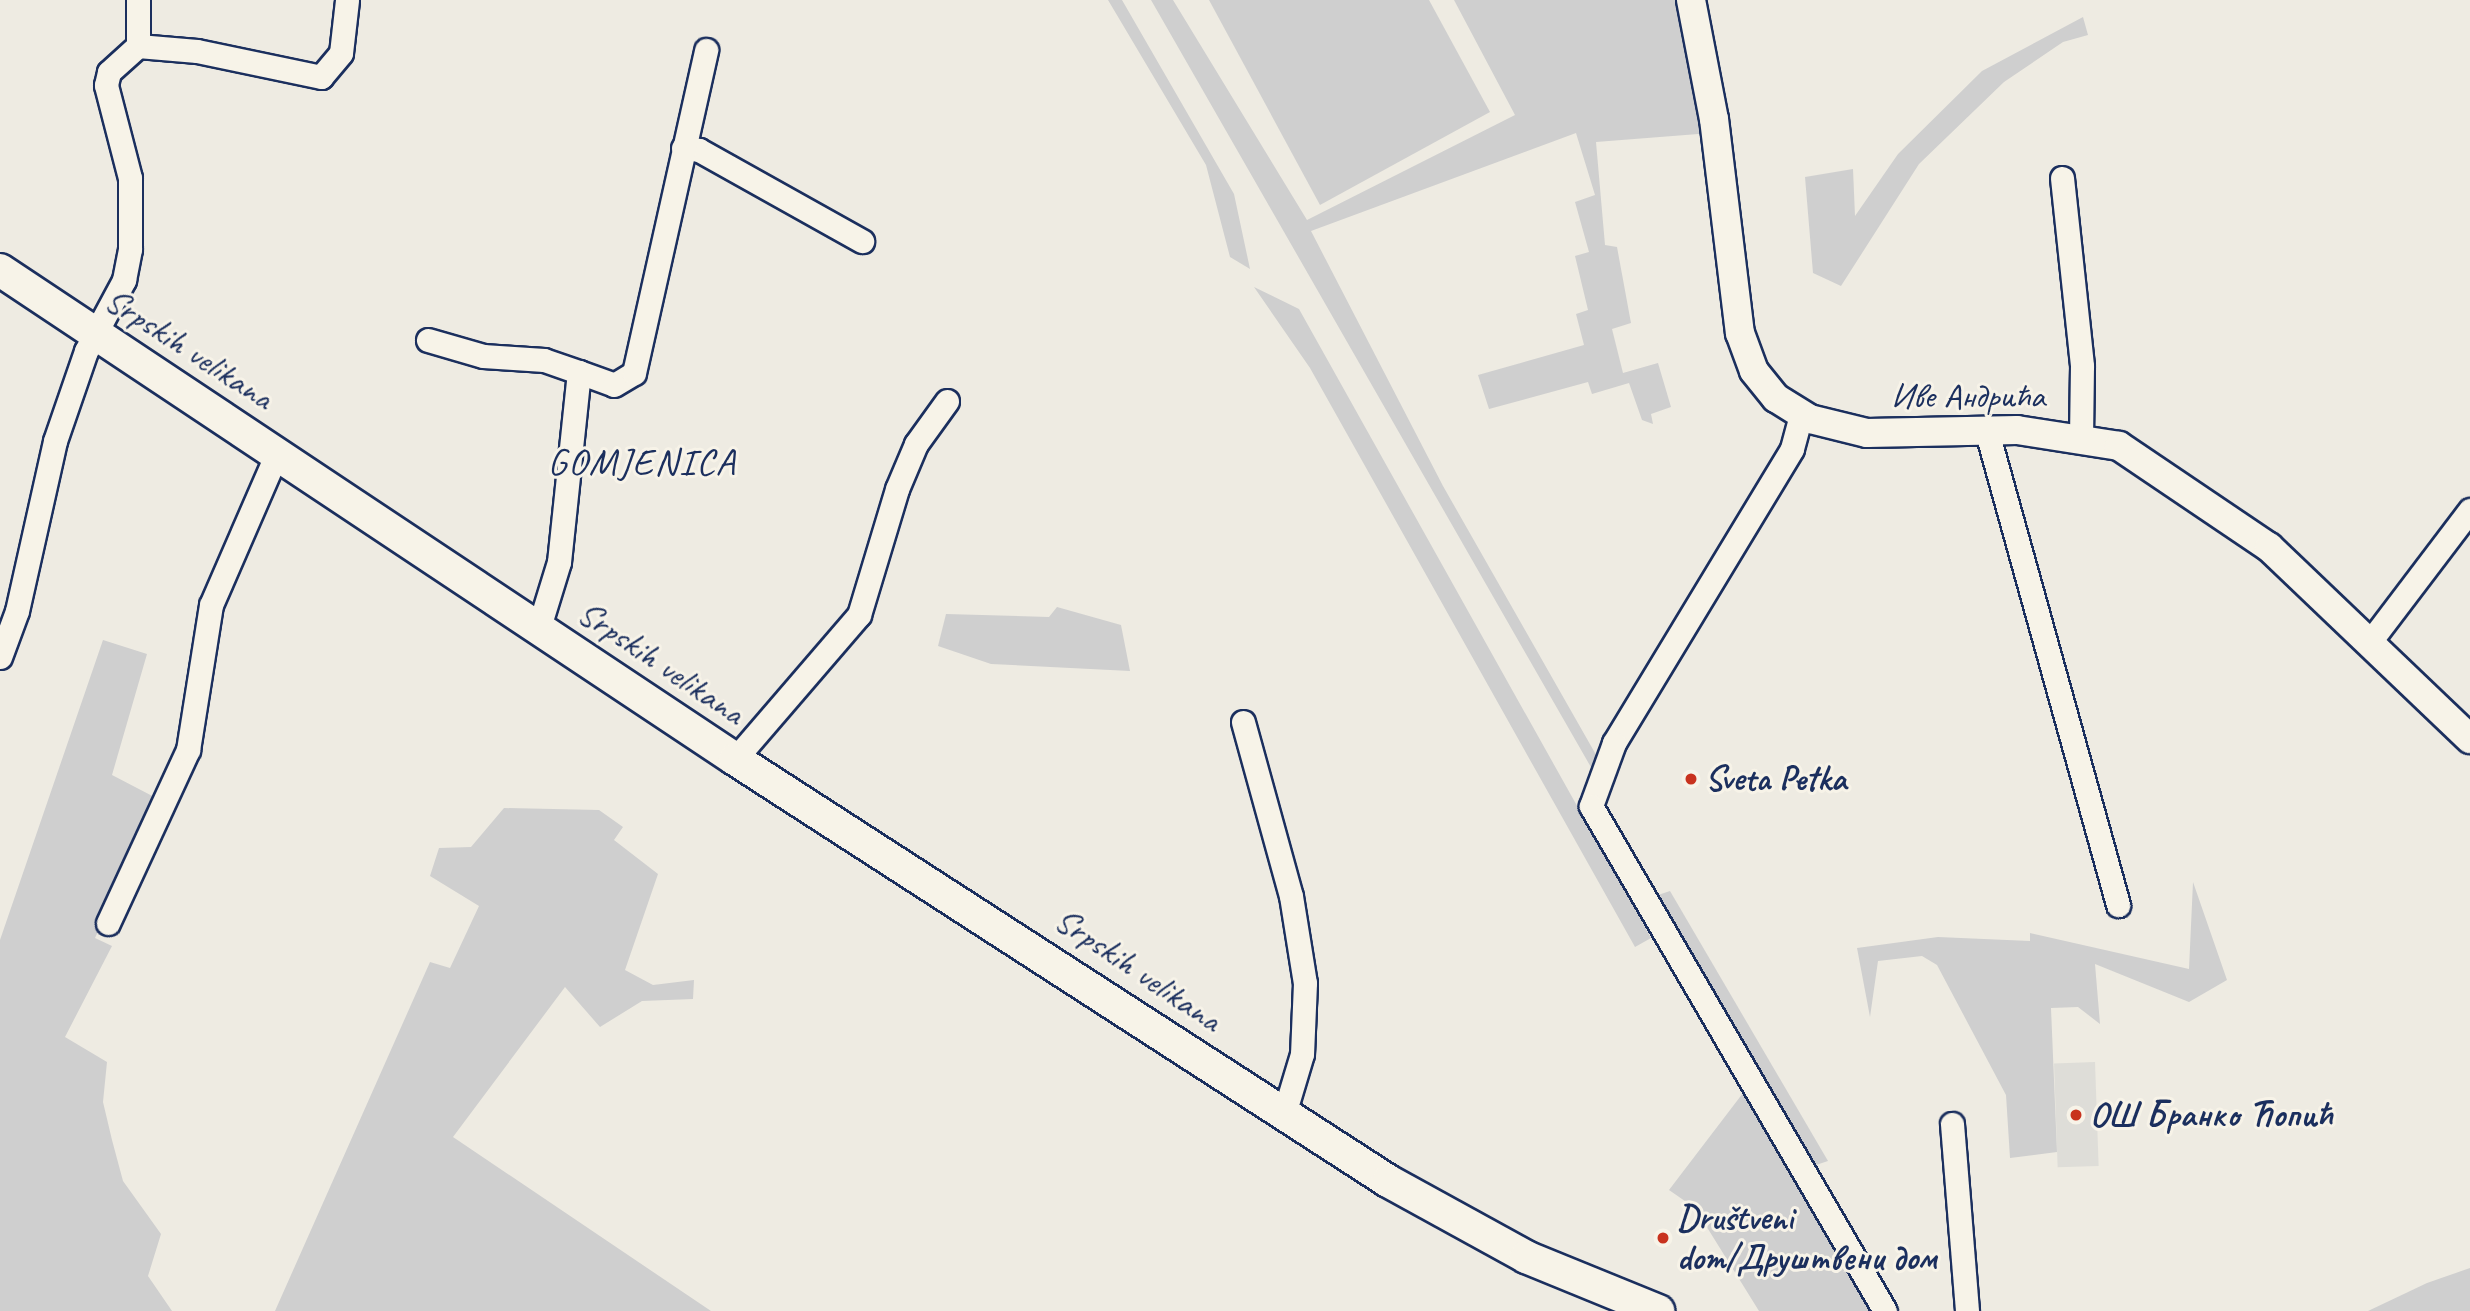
<!DOCTYPE html>
<html>
<head>
<meta charset="utf-8">
<style>
	body { margin:0 }
	#map { position:relative; width:2470px; height:1311px; overflow:hidden; background:#eeebe2; font-family:Caveat,sans-serif }
	div>[style] { position:absolute }
	.built>* { inset:0; background:#deddd8; transform-origin:0 0 }
	.green>* { inset:0; background:#cfcfcf }
	.roads { filter:drop-shadow(2px 0 #1b2f5e) drop-shadow(-2px 0 #1b2f5e) drop-shadow(0 2px #1b2f5e) drop-shadow(0 -2px #1b2f5e) }
	.minor>* { height:23px; margin:-11.5px; padding:0 11.5px; transform-origin:11.5px; border-radius:11.5px; background:#f7f3e8 }
	.tertiary>* { height:28px; margin:-14px; padding:0 14px; transform-origin:14px; border-radius:14px; background:#f7f3e8 }
	.secondary>* { height:32px; margin:-16px; padding:0 16px; transform-origin:16px; border-radius:16px; background:#f7f3e8 }
	.dots>* { width:19px; height:19px; translate:-50% -50%; box-sizing:border-box; border:4px solid #f7f3e8; border-radius:50% }
	span { translate:-50% -50%; white-space:nowrap; text-align:center; line-height:1.15; -webkit-text-stroke:6px #f7f3e8; paint-order:stroke }
	.street-label { font-size:35px; color:#1b2f5e }
	.poi-label { font-size:35px; color:#1b2f5e; font-weight:700 }
	.left { translate:0 -50%; text-align:left }
	.quarter-label { font-size:38px; color:#1b2f5e; letter-spacing:2px }
</style>
</head>
<body>
<div id="map">
	<div class="built">
		<div style="left:2095px;top:1062px;width:104px;height:41px;rotate:88deg"></div>
	</div>
	<div class="green">
		<div style="clip-path:polygon(1108px 0,1122px 0,1234px 194px,1250px 269px,1230px 257px,1206px 165px)"></div>
		<div style="clip-path:polygon(1151px 0,1173px 0,1307px 220px,1515px 115px,1454px 0,1686px 0,1711px 133px,1596px 142px,1605px 245px,1617px 247px,1631px 323px,1612px 329px,1623px 373px,1658px 363px,1671px 407px,1651px 414px,1653px 424px,1642px 420px,1629px 383px,1592px 394px,1588px 382px,1489px 409px,1478px 375px,1584px 345px,1576px 314px,1588px 310px,1575px 256px,1589px 252px,1575px 202px,1595px 195px,1576px 133px,1311px 231px,1443px 486px,1599px 760px,1592px 769px)"></div>
		<div style="clip-path:polygon(1209px 0,1429px 0,1490px 112px,1320px 205px)"></div>
		<div style="clip-path:polygon(2083px 17px,2088px 35px,2063px 42px,2004px 82px,1919px 164px,1841px 286px,1813px 273px,1805px 177px,1853px 169px,1855px 216px,1898px 154px,1982px 71px)"></div>
		<div style="clip-path:polygon(1254px 287px,1299px 309px,1651px 938px,1635px 947px,1310px 368px)"></div>
		<div style="clip-path:polygon(1057px 607px,1121px 625px,1130px 671px,991px 664px,938px 646px,946px 614px,1049px 617px)"></div>
		<div style="clip-path:polygon(103px 640px,147px 654px,112px 775px,160px 800px,95px 938px,112px 946px,65px 1037px,107px 1062px,103px 1102px,112px 1140px,123px 1181px,161px 1234px,148px 1276px,172px 1311px,0 1311px,0 940px)"></div>
		<div style="clip-path:polygon(504px 808px,599px 810px,623px 827px,614px 840px,658px 874px,625px 970px,653px 985px,694px 980px,693px 999px,642px 1001px,600px 1027px,565px 987px,453px 1137px,711px 1311px,275px 1311px,430px 962px,450px 968px,479px 906px,430px 876px,439px 848px,471px 847px)"></div>
		<div style="clip-path:polygon(2193px 882px,2227px 980px,2189px 1002px,2095px 964px,2100px 1024px,2078px 1007px,2051px 1008px,2057px 1152px,2010px 1158px,2006px 1095px,1937px 965px,1922px 956px,1878px 961px,1870px 1017px,1857px 948px,1938px 937px,2030px 941px,2030px 933px,2189px 969px)"></div>
		<div style="clip-path:polygon(1670px 891px,1828px 1161px,1810px 1167px,1655px 896px)"></div>
		<div style="clip-path:polygon(1743px 1093px,1750px 1102px,1876px 1311px,1759px 1311px,1695px 1208px,1669px 1190px)"></div>
		<div style="clip-path:polygon(2470px 1268px,2470px 1311px,2368px 1311px,2427px 1283px)"></div>
	</div>
	<div class="roads">
		<div class="minor">
			<div style="left:138px;top:46px;width:46px;rotate:-90deg"></div>
			<div style="left:683px;top:148px;width:16px;rotate:7deg"></div>
			<div style="left:699px;top:150px;width:187px;rotate:29.2deg"></div>
			<div style="left:2062px;top:178px;width:189px;rotate:83.9deg"></div>
			<div style="left:2082px;top:366px;width:70px;rotate:90.8deg"></div>
			<div style="left:428px;top:340px;width:57px;rotate:16.2deg"></div>
			<div style="left:483px;top:356px;width:61px;rotate:3.8deg"></div>
			<div style="left:544px;top:360px;width:37px;rotate:19deg"></div>
			<div style="left:1801px;top:415px;width:35px;rotate:105deg"></div>
			<div style="left:1792px;top:449px;width:344px;rotate:121.2deg"></div>
			<div style="left:1614px;top:743px;width:67px;rotate:110.1deg"></div>
			<div style="left:1591px;top:806px;width:584px;rotate:59.79deg"></div>
			<div style="left:1987px;top:432px;width:491px;rotate:74.5deg"></div>
			<div style="left:539px;top:627px;width:68px;rotate:-72.9deg"></div>
			<div style="left:559px;top:562px;width:191px;rotate:-84deg"></div>
			<div style="left:579px;top:372px;width:37px;rotate:20deg"></div>
			<div style="left:614px;top:385px;width:23px;rotate:-31deg"></div>
			<div style="left:634px;top:373px;width:331px;rotate:-77.4deg"></div>
			<div style="left:2369px;top:643px;width:167px;rotate:-52.8deg"></div>
			<div style="left:0;top:657px;width:49px;rotate:-69.7deg"></div>
			<div style="left:17px;top:611px;width:174px;rotate:-77.4deg"></div>
			<div style="left:55px;top:441px;width:95px;rotate:-71deg"></div>
			<div style="left:86px;top:351px;width:81px;rotate:-61.8deg"></div>
			<div style="left:124px;top:280px;width:32px;rotate:-79deg"></div>
			<div style="left:130px;top:249px;width:71px;rotate:-90deg"></div>
			<div style="left:130px;top:178px;width:96px;rotate:-104.5deg"></div>
			<div style="left:106px;top:85px;width:13px;rotate:-77deg"></div>
			<div style="left:109px;top:72px;width:39px;rotate:-42deg"></div>
			<div style="left:138px;top:46px;width:59px;rotate:4.8deg"></div>
			<div style="left:197px;top:51px;width:127px;rotate:11.8deg"></div>
			<div style="left:321px;top:77px;width:31px;rotate:-50deg"></div>
			<div style="left:341px;top:53px;width:53px;rotate:-83.5deg"></div>
			<div style="left:1243px;top:722px;width:180px;rotate:74.6deg"></div>
			<div style="left:1291px;top:896px;width:88px;rotate:80.9deg"></div>
			<div style="left:1305px;top:983px;width:71px;rotate:92.4deg"></div>
			<div style="left:1302px;top:1054px;width:63px;rotate:106.7deg"></div>
			<div style="left:735px;top:759px;width:190px;rotate:-49.3deg"></div>
			<div style="left:859px;top:615px;width:132px;rotate:-73.2deg"></div>
			<div style="left:897px;top:489px;width:49px;rotate:-67.1deg"></div>
			<div style="left:916px;top:444px;width:53px;rotate:-54.2deg"></div>
			<div style="left:108px;top:923px;width:191px;rotate:-65.2deg"></div>
			<div style="left:188px;top:750px;width:147px;rotate:-81deg"></div>
			<div style="left:211px;top:605px;width:166px;rotate:-66.5deg"></div>
			<div style="left:1952px;top:1124px;width:188px;rotate:85.4deg"></div>
		</div>
		<div class="tertiary">
			<div style="left:1691px;top:0;width:121px;rotate:79.1deg"></div>
			<div style="left:1714px;top:119px;width:216px;rotate:83.1deg"></div>
			<div style="left:1740px;top:333px;width:40px;rotate:69.8deg"></div>
			<div style="left:1754px;top:371px;width:35px;rotate:51deg"></div>
			<div style="left:1776px;top:398px;width:40px;rotate:32deg"></div>
			<div style="left:1810px;top:419px;width:59px;rotate:13.8deg"></div>
			<div style="left:1867px;top:433px;width:150px;rotate:-1.1deg"></div>
			<div style="left:2017px;top:430px;width:103px;rotate:8.9deg"></div>
			<div style="left:2119px;top:446px;width:181px;rotate:34deg"></div>
			<div style="left:2269px;top:547px;width:278px;rotate:43.7deg"></div>
		</div>
		<div class="secondary">
			<div style="left:0;top:270px;width:883px;rotate:33.64deg"></div>
			<div style="left:735px;top:759px;width:777px;rotate:32.87deg"></div>
			<div style="left:1388px;top:1181px;width:158px;rotate:28.8deg"></div>
			<div style="left:1526px;top:1257px;width:143px;rotate:22.2deg"></div>
		</div>
	</div>
	<div class="dots">
		<div style="left:1691px;top:779px;background:#c8321e"></div>
		<div style="left:2076px;top:1115px;background:#c8321e"></div>
		<div style="left:1663px;top:1238px;background:#c8321e"></div>
	</div>
	<div class="street-label">
		<span style="left:189px;top:349px;rotate:33deg">Srpskih velikana</span>
		<span style="left:1968px;top:396px">Иве Андрића</span>
		<span style="left:661px;top:663px;rotate:34deg">Srpskih velikana</span>
		<span style="left:1138px;top:970px;rotate:34deg">Srpskih velikana</span>
	</div>
	<div class="poi-label">
		<span class="left" style="left:1705px;top:779px">Sveta Petka</span>
		<span class="left" style="left:2090px;top:1115px">ОШ Бранко Ћопић</span>
		<span class="left" style="left:1677px;top:1238px">Društveni<br>dom/Друштвени дом</span>
	</div>
	<div class="quarter-label">
		<span style="left:642px;top:462px">GOMJENICA</span>
	</div>
</div>
</body>
</html>
